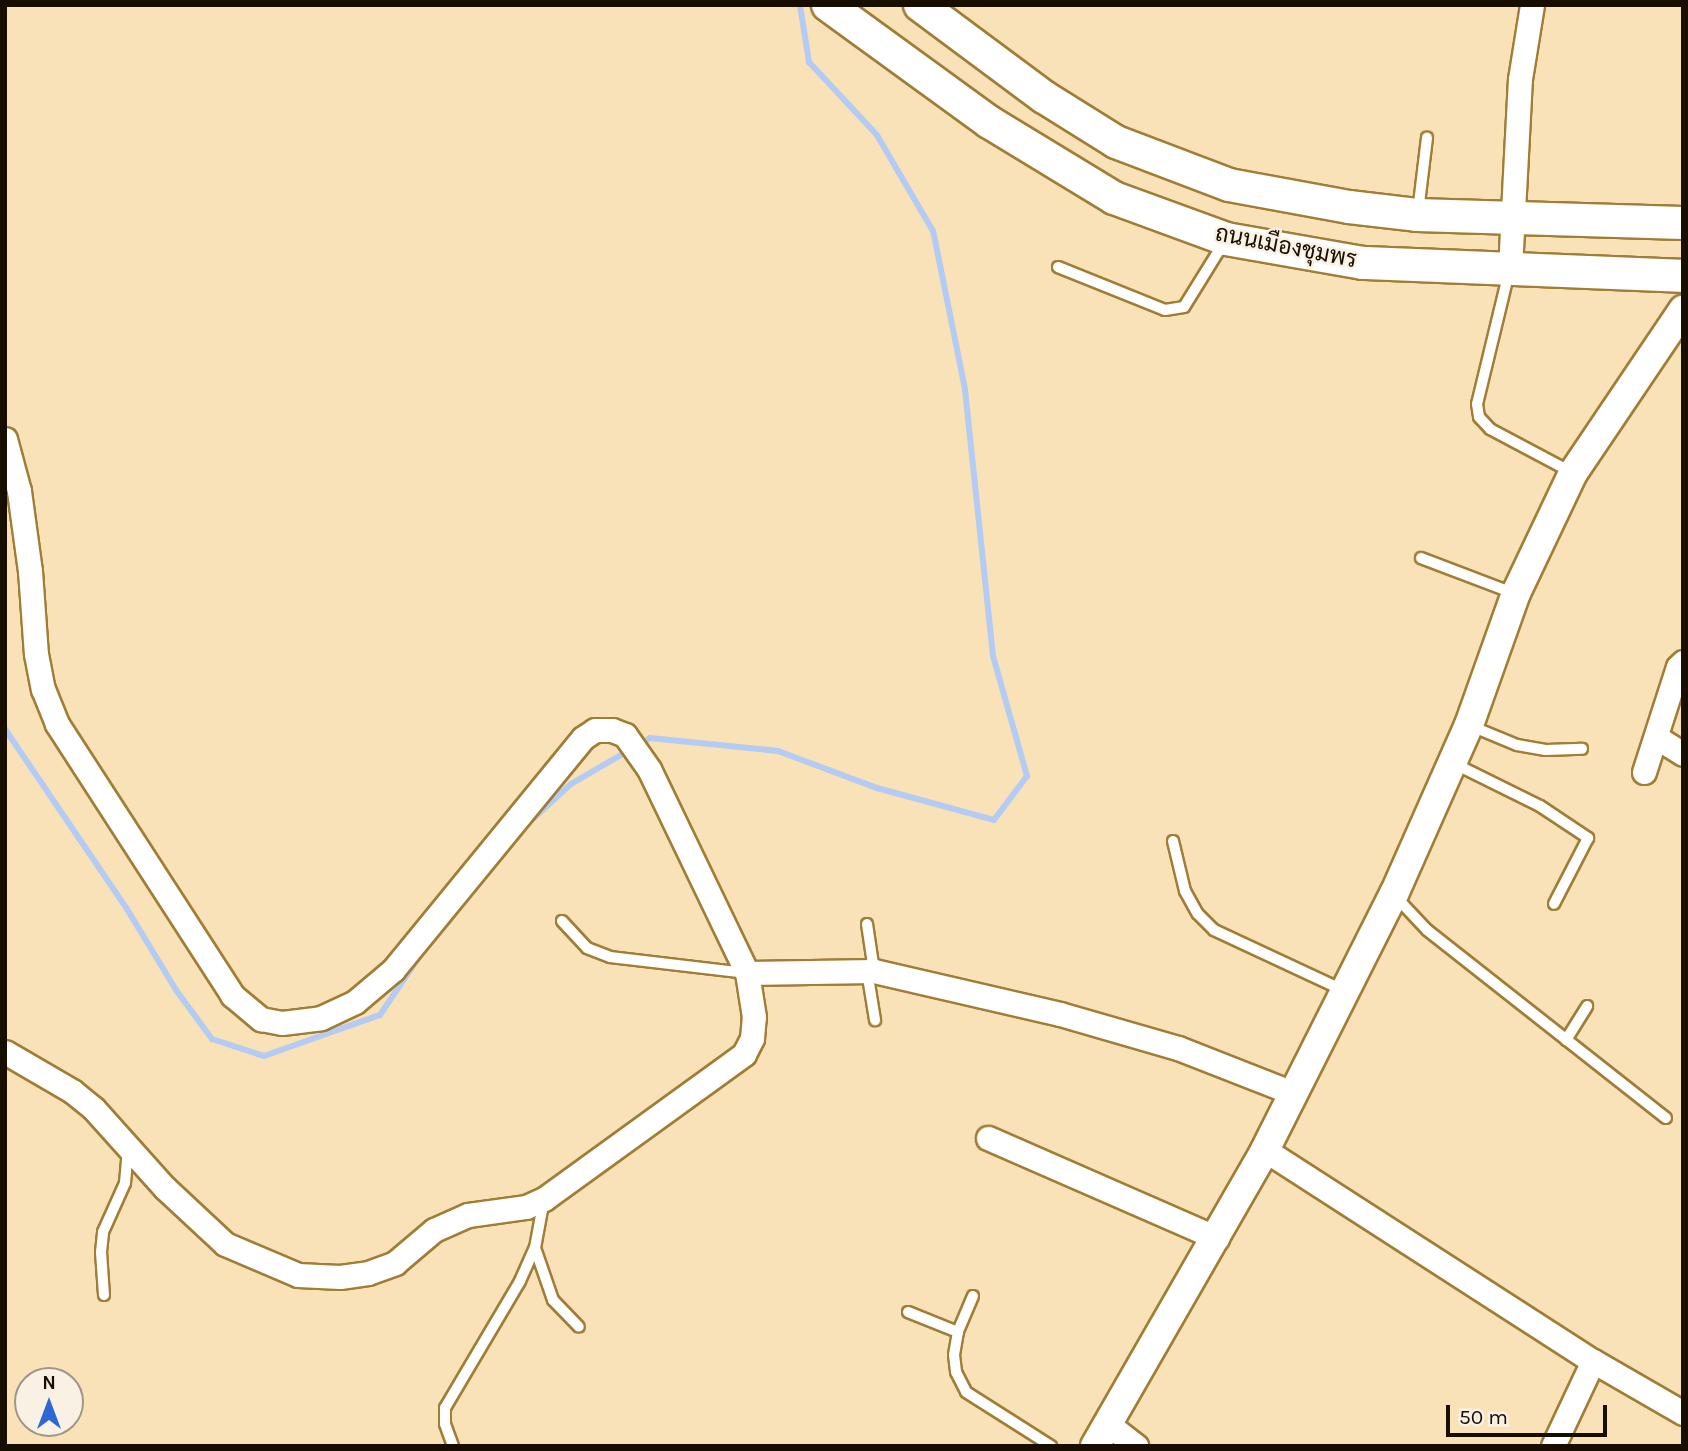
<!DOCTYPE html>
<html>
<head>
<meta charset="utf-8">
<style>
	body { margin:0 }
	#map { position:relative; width:1688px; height:1451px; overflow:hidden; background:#f9e2b8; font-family:Karla,Sarabun,sans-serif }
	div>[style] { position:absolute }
	.stream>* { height:6px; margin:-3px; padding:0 3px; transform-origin:3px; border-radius:3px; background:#b4cbf4 }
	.roads { filter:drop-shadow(2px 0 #a17d35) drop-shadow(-2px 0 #a17d35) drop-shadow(0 2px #a17d35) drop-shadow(0 -2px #a17d35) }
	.service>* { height:10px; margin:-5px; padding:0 5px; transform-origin:5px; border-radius:5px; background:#fff }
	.minor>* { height:23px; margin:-11.5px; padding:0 11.5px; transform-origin:11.5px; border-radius:11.5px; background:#fff }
	.tertiary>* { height:28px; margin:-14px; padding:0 14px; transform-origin:14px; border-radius:14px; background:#fff }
	.secondary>* { height:32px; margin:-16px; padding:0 16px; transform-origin:16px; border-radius:16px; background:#fff }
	span { translate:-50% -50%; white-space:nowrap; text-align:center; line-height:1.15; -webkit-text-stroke:5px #f9f1e3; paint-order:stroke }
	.street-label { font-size:23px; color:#180e00 }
	.frame { position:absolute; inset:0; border:7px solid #180e00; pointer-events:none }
	.north { position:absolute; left:14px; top:1367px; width:70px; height:70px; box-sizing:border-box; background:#f9f1e3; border:2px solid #9f9688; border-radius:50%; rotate:0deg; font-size:19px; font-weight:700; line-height:28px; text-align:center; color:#180e00 }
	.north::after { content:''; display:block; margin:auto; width:24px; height:32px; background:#2e66d4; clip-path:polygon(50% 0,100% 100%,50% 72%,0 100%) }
	.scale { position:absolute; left:1446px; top:1405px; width:161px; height:32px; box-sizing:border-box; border:4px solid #180e00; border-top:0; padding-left:9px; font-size:21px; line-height:24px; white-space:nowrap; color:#180e00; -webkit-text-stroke:5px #f9f1e3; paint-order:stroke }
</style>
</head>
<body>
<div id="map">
	<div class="stream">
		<div style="left:5px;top:729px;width:217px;rotate:55.9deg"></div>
		<div style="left:127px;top:909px;width:95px;rotate:58.8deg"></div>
		<div style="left:176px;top:990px;width:61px;rotate:53.7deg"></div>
		<div style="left:212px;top:1039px;width:55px;rotate:18.1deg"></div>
		<div style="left:264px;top:1056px;width:123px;rotate:-19.5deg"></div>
		<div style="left:380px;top:1015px;width:81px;rotate:-56.1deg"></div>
		<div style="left:524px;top:827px;width:64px;rotate:-42.5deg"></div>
		<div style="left:571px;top:784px;width:91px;rotate:-30.2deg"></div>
		<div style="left:650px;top:738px;width:129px;rotate:5.8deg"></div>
		<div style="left:778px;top:751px;width:106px;rotate:20.5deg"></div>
		<div style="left:877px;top:788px;width:121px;rotate:15.3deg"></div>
		<div style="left:994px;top:820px;width:55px;rotate:-53.1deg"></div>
		<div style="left:1027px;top:776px;width:125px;rotate:-105.8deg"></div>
		<div style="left:993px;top:656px;width:268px;rotate:-96deg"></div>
		<div style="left:965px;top:389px;width:161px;rotate:-101.4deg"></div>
		<div style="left:933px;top:231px;width:111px;rotate:-120.3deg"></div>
		<div style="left:877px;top:135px;width:100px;rotate:-133deg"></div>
		<div style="left:809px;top:62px;width:58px;rotate:-99deg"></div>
	</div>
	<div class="roads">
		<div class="service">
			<div style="left:1418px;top:212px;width:75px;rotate:-83.1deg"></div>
			<div style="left:1058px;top:267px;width:115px;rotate:21.9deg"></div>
			<div style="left:1165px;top:310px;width:19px;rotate:-9deg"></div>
			<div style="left:1184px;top:307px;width:78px;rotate:-58.2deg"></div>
			<div style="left:1509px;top:272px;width:136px;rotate:103.6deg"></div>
			<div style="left:1477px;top:404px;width:13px;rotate:81deg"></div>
			<div style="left:1479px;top:417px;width:16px;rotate:47deg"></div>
			<div style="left:1490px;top:429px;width:94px;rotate:27.9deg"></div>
			<div style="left:1421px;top:558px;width:98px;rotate:20.8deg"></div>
			<div style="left:1471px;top:726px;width:50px;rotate:22.4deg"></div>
			<div style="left:1517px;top:745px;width:29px;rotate:10deg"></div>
			<div style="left:1546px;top:750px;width:36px;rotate:-2deg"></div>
			<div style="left:1453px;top:763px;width:97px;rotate:26.3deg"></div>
			<div style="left:1540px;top:806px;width:58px;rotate:33.7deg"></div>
			<div style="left:1588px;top:838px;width:74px;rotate:117.3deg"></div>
			<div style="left:1173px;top:841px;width:51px;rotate:76.5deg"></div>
			<div style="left:1185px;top:891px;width:26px;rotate:61deg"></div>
			<div style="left:1198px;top:914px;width:23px;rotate:45deg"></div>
			<div style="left:1214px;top:930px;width:145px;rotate:25deg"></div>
			<div style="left:1396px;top:897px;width:45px;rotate:46.8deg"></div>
			<div style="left:1427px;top:930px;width:304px;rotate:38.2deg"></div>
			<div style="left:562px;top:921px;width:37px;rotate:47deg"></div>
			<div style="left:587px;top:948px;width:25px;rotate:21deg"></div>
			<div style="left:610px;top:957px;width:138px;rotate:6.7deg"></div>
			<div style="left:867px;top:924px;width:48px;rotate:81.5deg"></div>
			<div style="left:867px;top:971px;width:50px;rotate:80.7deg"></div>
			<div style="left:1566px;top:1040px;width:40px;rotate:-58deg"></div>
			<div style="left:535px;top:1248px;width:55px;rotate:70.9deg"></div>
			<div style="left:553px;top:1300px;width:37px;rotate:46deg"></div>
			<div style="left:104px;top:1295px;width:43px;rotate:-94deg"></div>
			<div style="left:101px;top:1252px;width:20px;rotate:-84deg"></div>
			<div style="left:103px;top:1232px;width:54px;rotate:-65.8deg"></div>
			<div style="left:125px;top:1183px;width:32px;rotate:-85deg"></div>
			<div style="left:973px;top:1296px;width:39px;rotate:113deg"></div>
			<div style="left:958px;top:1332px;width:23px;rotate:100deg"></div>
			<div style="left:954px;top:1355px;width:17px;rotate:83deg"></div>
			<div style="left:956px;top:1372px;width:22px;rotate:63deg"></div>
			<div style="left:966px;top:1392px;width:101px;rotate:32.4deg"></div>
			<div style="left:908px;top:1312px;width:54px;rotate:21.8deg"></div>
			<div style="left:453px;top:1446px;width:23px;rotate:-110deg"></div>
			<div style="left:445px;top:1424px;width:16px;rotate:-90deg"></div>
			<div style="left:445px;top:1408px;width:147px;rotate:-59.4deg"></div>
			<div style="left:520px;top:1281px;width:36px;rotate:-66deg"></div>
			<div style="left:535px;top:1248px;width:50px;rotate:-79.6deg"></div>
		</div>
		<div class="minor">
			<div style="left:1510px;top:269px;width:190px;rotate:-87deg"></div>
			<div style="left:1520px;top:79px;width:75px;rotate:-80.8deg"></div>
			<div style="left:5px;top:439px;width:54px;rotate:74.9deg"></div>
			<div style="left:19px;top:491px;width:81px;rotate:82.2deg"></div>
			<div style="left:30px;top:571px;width:83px;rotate:85.9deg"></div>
			<div style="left:36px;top:654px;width:36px;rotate:79deg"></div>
			<div style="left:43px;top:689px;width:38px;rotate:68deg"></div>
			<div style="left:57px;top:724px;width:323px;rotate:57.1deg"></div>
			<div style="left:232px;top:995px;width:38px;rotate:40deg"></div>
			<div style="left:261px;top:1019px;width:21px;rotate:11deg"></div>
			<div style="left:282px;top:1023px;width:39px;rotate:-7deg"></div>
			<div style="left:321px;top:1018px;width:38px;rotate:-25deg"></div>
			<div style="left:355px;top:1002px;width:50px;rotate:-40.1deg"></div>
			<div style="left:393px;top:970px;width:300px;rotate:-50.7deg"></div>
			<div style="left:583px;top:738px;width:14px;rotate:-34deg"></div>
			<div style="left:595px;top:730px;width:17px"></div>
			<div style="left:612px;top:730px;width:14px;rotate:21deg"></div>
			<div style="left:625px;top:735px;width:42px;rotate:54.8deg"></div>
			<div style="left:649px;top:769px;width:226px;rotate:64.3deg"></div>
			<div style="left:747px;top:973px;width:127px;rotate:-0.9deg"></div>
			<div style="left:874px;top:971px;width:191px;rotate:13deg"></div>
			<div style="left:1060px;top:1014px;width:123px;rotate:16.1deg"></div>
			<div style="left:1178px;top:1048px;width:123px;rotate:21.4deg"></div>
			<div style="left:1656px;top:737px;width:32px;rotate:32deg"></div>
			<div style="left:1644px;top:772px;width:110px;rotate:-72.1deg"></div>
			<div style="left:1678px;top:667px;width:7px;rotate:-45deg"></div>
			<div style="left:5px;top:1052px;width:78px;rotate:30.2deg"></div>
			<div style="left:72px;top:1091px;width:28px;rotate:39deg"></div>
			<div style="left:94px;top:1109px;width:106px;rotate:48.1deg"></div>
			<div style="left:165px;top:1188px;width:82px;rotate:43deg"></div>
			<div style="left:225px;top:1244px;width:79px;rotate:23deg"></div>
			<div style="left:298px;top:1275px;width:42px;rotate:2.7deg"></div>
			<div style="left:340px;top:1277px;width:28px;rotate:-8deg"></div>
			<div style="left:368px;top:1273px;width:29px;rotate:-20deg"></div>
			<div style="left:395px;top:1263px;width:51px;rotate:-40.2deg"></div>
			<div style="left:434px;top:1230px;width:37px;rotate:-24deg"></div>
			<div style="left:468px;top:1215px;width:59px;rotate:-7.9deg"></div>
			<div style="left:526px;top:1207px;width:20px;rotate:-24deg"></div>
			<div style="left:544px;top:1199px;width:247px;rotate:-35.9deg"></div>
			<div style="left:744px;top:1054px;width:18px;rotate:-63deg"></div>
			<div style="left:752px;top:1038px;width:21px;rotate:-85deg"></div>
			<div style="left:754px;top:1017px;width:45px;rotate:-99deg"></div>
			<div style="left:988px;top:1138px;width:250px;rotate:23.6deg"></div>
			<div style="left:1265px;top:1150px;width:390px;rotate:32.8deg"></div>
			<div style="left:1593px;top:1361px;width:104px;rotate:30deg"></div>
			<div style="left:1108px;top:1424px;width:36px;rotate:38deg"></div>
			<div style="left:1553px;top:1446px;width:94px;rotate:-64.8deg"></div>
		</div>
		<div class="tertiary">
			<div style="left:1095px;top:1446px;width:341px;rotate:-60.1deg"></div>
			<div style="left:1265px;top:1150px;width:287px;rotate:-63.3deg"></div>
			<div style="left:1394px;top:894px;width:185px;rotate:-66.1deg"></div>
			<div style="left:1469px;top:725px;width:140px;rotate:-70.4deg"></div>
			<div style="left:1516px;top:593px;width:133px;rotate:-64.6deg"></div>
			<div style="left:1573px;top:473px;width:197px;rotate:-56deg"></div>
		</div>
		<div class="secondary">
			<div style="left:828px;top:5px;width:199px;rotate:36deg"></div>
			<div style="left:989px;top:122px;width:146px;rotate:31.3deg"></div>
			<div style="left:1114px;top:198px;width:119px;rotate:20.1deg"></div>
			<div style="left:1226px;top:239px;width:139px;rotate:9.9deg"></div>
			<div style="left:1363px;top:263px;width:320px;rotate:2.3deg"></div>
			<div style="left:920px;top:5px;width:154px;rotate:36.6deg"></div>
			<div style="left:1044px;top:97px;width:85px;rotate:32deg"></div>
			<div style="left:1116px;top:142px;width:121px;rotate:20.8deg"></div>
			<div style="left:1229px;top:185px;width:122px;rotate:10.4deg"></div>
			<div style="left:1349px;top:207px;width:68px;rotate:6.7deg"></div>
			<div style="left:1417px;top:215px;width:266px;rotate:1.7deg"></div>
		</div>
	</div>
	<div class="street-label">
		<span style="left:1286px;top:247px;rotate:11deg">ถนนเมืองชุมพร</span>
	</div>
	<div class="frame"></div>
	<div class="north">N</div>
	<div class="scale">50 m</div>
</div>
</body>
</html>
